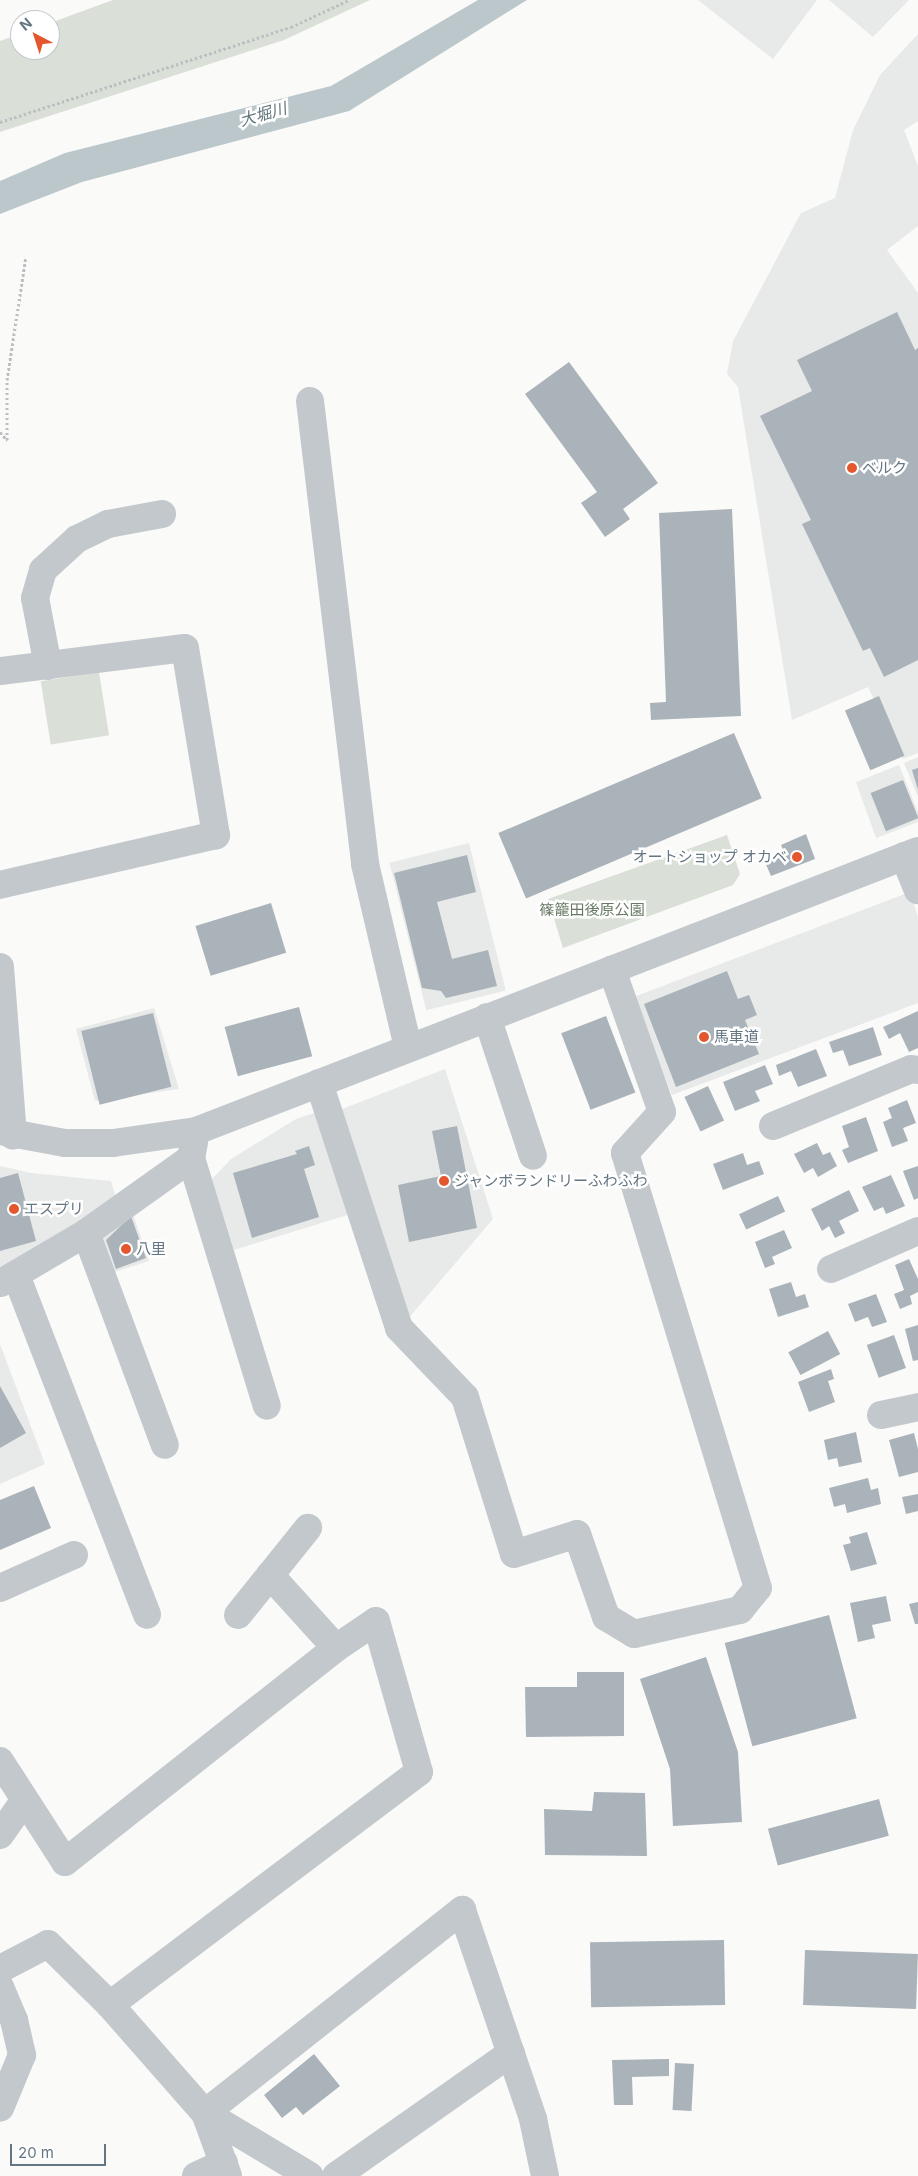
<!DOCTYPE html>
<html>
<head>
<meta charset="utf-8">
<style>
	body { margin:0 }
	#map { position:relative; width:918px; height:2176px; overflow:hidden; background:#fafaf8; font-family:Inter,"Noto Sans JP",sans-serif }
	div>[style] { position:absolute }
	.built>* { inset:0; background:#e8e9e9; transform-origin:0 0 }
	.green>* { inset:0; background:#dadfd7; transform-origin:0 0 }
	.water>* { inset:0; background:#bbc7cb }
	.building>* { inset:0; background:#aab3b9; transform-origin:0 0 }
	.path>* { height:3px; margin-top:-1.5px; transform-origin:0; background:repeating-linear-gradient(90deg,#bbbfc2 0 2.5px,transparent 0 5px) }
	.minor>* { height:28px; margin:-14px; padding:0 14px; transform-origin:14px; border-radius:14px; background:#c3c8cc }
	.dots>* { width:14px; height:14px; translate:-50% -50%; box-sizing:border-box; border:2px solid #fff; border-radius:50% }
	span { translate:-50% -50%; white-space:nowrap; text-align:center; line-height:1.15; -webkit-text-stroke:5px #fff; paint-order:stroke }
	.poi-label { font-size:15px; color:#657683 }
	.left { translate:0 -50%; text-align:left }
	.right { translate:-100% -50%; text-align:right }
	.park-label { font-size:15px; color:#687a64 }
	.water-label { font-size:16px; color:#60757c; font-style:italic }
	.north { position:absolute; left:10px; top:10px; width:50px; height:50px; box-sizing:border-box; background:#fff; border:1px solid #c1c8cd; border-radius:50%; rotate:320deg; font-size:14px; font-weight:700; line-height:20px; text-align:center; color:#657683 }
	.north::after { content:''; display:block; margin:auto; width:18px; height:22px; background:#e4572e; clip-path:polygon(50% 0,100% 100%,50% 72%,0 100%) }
	.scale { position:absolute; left:10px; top:2144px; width:96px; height:22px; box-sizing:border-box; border:2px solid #657683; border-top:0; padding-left:6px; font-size:15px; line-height:18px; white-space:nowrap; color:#657683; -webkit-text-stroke:4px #fff; paint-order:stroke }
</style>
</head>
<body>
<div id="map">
	<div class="built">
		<div style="clip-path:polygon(698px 0,817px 0,773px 59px)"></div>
		<div style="clip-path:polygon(829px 0,909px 0,873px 37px)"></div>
		<div style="clip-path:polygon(918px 34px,918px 121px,904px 130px,918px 166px,918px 226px,887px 250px,918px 293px,918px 753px,903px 759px,868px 687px,792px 720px,738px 387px,727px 374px,733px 341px,801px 213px,835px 198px,853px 130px,880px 75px)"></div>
		<div style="clip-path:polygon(918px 757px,918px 797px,904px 763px)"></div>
		<div style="clip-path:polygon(899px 765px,918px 812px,918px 822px,876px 838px,856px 782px)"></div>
		<div style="left:469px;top:843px;width:152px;height:82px;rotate:76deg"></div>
		<div style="clip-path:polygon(910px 892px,918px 917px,918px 1003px,672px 1095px,631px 998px)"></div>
		<div style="clip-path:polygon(154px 1008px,179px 1089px,95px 1101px,76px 1029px)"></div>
		<div style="clip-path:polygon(445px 1069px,493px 1219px,407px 1320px,337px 1111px)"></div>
		<div style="clip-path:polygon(320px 1111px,354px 1213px,234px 1250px,212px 1179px,231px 1159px,296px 1119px)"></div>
		<div style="clip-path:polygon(0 1166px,31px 1173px,111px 1181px,117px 1201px,0 1275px)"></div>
		<div style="clip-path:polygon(133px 1214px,149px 1261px,111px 1273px,100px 1239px)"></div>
		<div style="clip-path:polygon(0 1344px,45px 1464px,0 1484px)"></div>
	</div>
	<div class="green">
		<div style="clip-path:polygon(113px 0,370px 0,284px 40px,0 132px,0 41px,20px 34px,20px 50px,50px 50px,50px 23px)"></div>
		<div style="left:99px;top:672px;width:64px;height:59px;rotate:81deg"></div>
		<div style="clip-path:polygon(727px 835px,740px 874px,733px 885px,563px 948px,548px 899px)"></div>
	</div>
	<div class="water">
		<div style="clip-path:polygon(478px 0,527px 0,349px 111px,82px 182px,0 214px,0 181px,65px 153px,331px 86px)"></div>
	</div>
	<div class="building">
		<div style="clip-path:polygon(897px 312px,915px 350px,918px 348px,918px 660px,884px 677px,870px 648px,863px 651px,802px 524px,811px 520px,760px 416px,812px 391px,797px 360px)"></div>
		<div style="clip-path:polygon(569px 362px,658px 483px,623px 509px,630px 519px,605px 537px,581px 503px,597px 492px,525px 394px)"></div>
		<div style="clip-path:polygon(732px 509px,741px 716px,651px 720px,650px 703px,666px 702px,659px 513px)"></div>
		<div style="left:879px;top:696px;width:65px;height:37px;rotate:67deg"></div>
		<div style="left:734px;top:733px;width:71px;height:256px;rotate:67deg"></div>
		<div style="clip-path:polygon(918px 768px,918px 790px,912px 770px)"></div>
		<div style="left:903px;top:780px;width:41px;height:35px;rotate:68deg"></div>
		<div style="clip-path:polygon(806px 834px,815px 859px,771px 876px,765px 862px,785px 854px,781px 845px)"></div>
		<div style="clip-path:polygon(467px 855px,476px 892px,437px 902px,452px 959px,488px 950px,497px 986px,446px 998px,441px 991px,422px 988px,394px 873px)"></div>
		<div style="left:271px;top:903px;width:52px;height:79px;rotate:73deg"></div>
		<div style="clip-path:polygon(727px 971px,738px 999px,749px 995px,757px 1015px,745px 1020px,759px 1054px,676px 1087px,644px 1004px)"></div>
		<div style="left:299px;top:1007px;width:51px;height:77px;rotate:75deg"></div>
		<div style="clip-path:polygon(918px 1011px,918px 1048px,909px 1052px,900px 1033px,889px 1039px,883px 1027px)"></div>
		<div style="left:153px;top:1013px;width:76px;height:74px;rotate:76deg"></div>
		<div style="left:606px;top:1016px;width:82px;height:48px;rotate:69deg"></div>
		<div style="clip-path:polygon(873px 1027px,882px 1055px,849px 1066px,843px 1050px,833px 1053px,829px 1042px)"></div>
		<div style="clip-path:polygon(816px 1049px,827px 1076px,798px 1087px,791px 1071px,779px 1076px,776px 1065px)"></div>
		<div style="clip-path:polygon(765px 1065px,773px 1084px,755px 1091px,760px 1101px,735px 1111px,723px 1082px)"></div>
		<div style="left:708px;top:1086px;width:38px;height:26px;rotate:65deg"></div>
		<div style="clip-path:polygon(907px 1100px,916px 1123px,903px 1128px,908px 1141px,892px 1147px,883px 1122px,892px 1118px,888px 1108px)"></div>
		<div style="clip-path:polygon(866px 1117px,878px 1151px,848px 1163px,842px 1150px,849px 1147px,842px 1126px)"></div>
		<div style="clip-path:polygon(457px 1126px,477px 1228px,409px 1242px,398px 1185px,441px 1176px,432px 1131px)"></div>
		<div style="clip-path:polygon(817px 1143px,823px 1155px,830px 1152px,837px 1166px,818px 1177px,813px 1168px,804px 1173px,794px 1154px)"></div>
		<div style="clip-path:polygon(309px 1146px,315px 1165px,304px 1169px,319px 1217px,252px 1238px,233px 1173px,297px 1154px,295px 1151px)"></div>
		<div style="clip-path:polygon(743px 1153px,747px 1165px,759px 1161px,764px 1174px,723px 1190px,713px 1164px)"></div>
		<div style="clip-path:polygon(918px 1166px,918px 1198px,914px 1200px,903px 1171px)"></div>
		<div style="clip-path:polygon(18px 1173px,36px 1241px,0 1251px,0 1178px)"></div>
		<div style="clip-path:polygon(891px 1175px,905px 1206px,886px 1214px,883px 1207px,874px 1211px,862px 1187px)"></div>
		<div style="clip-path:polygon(849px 1190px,859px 1211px,839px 1221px,845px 1233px,835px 1238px,829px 1226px,822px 1231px,811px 1209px)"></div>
		<div style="left:778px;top:1196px;width:17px;height:43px;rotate:65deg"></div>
		<div style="clip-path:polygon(131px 1216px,146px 1258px,116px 1269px,106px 1240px)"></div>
		<div style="clip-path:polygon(784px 1230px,792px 1248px,772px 1257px,775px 1264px,765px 1268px,755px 1242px)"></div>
		<div style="clip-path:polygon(909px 1259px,918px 1279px,918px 1292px,910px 1296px,912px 1304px,900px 1309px,894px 1294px,904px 1290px,895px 1265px)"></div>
		<div style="clip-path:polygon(791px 1282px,796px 1297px,805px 1294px,809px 1307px,778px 1317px,769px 1289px)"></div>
		<div style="clip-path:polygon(876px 1294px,887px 1322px,872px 1327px,868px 1317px,855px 1322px,848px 1304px)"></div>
		<div style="clip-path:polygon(918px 1325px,918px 1360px,913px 1361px,905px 1329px)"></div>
		<div style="left:828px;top:1331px;width:26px;height:45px;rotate:62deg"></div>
		<div style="left:894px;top:1335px;width:35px;height:29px;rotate:70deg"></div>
		<div style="clip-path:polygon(831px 1369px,834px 1379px,828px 1381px,835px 1402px,809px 1412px,798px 1382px)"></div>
		<div style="clip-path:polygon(0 1386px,26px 1433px,0 1448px)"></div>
		<div style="clip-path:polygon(856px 1432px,862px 1462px,839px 1467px,837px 1458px,828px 1460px,824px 1440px)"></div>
		<div style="clip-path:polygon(914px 1433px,918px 1449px,918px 1472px,899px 1477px,889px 1440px)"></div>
		<div style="clip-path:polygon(868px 1478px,871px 1490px,878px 1488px,881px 1504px,847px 1513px,845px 1504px,834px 1507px,829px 1488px)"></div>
		<div style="clip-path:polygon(34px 1486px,51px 1528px,0 1550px,0 1500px)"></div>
		<div style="clip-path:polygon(918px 1494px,918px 1511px,906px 1514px,902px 1497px)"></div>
		<div style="clip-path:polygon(867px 1532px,877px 1564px,851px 1571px,843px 1545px,851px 1543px,849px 1537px)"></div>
		<div style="clip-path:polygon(886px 1596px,891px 1621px,872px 1625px,875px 1638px,858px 1642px,850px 1603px)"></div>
		<div style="clip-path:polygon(918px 1602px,918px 1624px,915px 1624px,909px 1604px)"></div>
		<div style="left:829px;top:1615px;width:107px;height:108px;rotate:75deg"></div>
		<div style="clip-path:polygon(706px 1657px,738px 1752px,742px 1822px,673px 1826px,670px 1769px,640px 1679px)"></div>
		<div style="clip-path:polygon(577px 1672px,624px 1672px,624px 1736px,526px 1737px,525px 1687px,577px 1687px)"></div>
		<div style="clip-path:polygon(594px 1792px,645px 1793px,647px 1856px,545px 1855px,544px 1809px,592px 1811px)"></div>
		<div style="left:879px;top:1799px;width:38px;height:115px;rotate:75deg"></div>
		<div style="left:724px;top:1940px;width:65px;height:134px;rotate:89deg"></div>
		<div style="left:805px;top:1950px;width:113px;height:55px;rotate:2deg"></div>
		<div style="clip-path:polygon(314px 2054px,340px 2086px,303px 2115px,296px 2107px,282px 2118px,264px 2095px)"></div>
		<div style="clip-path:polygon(669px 2059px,669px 2076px,632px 2077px,633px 2105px,614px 2105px,612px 2060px)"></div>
		<div style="left:675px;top:2063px;width:19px;height:47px;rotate:3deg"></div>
	</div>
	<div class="path">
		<div style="left:0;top:122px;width:306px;rotate:-18.1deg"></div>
		<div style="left:291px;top:27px;width:64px;rotate:-25deg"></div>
		<div style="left:0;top:432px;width:11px;rotate:49deg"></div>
		<div style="left:7px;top:440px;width:60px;rotate:-90deg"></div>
		<div style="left:7px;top:380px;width:125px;rotate:-81.3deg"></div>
	</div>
	<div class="minor">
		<div style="left:310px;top:401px;width:466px;rotate:83.2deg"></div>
		<div style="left:365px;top:864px;width:188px;rotate:76.8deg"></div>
		<div style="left:48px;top:666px;width:69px;rotate:-100.8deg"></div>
		<div style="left:35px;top:598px;width:29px;rotate:-74deg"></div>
		<div style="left:43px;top:570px;width:46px;rotate:-42.4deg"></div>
		<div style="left:77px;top:539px;width:34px;rotate:-26deg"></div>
		<div style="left:108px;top:524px;width:55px;rotate:-10.5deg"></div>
		<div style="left:0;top:671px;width:186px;rotate:-7.1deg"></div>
		<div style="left:185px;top:648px;width:190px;rotate:80.6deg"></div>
		<div style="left:216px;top:835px;width:222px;rotate:167deg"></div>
		<div style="left:904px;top:856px;width:37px;rotate:68deg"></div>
		<div style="left:0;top:967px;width:169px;rotate:85.6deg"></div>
		<div style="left:487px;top:1017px;width:146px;rotate:71.7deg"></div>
		<div style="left:319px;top:1083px;width:258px;rotate:71.9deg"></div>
		<div style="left:399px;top:1328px;width:95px;rotate:46.3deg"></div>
		<div style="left:465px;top:1397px;width:164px;rotate:72.7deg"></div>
		<div style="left:514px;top:1554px;width:66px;rotate:-17.6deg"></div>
		<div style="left:577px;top:1534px;width:88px;rotate:70.7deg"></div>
		<div style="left:606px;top:1617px;width:33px;rotate:31deg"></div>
		<div style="left:634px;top:1634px;width:109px;rotate:-12.8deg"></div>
		<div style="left:740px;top:1610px;width:28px;rotate:-51deg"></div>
		<div style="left:758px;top:1588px;width:455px;rotate:-107deg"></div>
		<div style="left:625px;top:1153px;width:55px;rotate:-47.9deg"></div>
		<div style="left:662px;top:1112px;width:151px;rotate:-109.4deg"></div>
		<div style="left:773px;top:1126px;width:149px;rotate:-22.4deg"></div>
		<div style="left:911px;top:1069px;width:7px;rotate:8deg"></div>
		<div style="left:0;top:1131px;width:66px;rotate:10.5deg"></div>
		<div style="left:65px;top:1143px;width:48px"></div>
		<div style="left:113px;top:1143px;width:84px;rotate:-8.2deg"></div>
		<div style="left:196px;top:1131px;width:774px;rotate:-21.2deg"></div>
		<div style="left:191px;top:1158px;width:259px;rotate:73deg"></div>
		<div style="left:86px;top:1233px;width:226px;rotate:69.6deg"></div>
		<div style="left:831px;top:1269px;width:95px;rotate:-23.6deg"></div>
		<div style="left:16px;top:1275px;width:364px;rotate:68.9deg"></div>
		<div style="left:1px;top:1283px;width:99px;rotate:-30.5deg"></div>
		<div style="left:86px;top:1233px;width:129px;rotate:-35.5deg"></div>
		<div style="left:191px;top:1158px;width:16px;rotate:-79deg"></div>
		<div style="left:881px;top:1415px;width:38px;rotate:-12deg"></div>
		<div style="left:270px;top:1575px;width:98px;rotate:47.9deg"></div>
		<div style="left:0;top:1588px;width:81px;rotate:-24deg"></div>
		<div style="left:238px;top:1615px;width:112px;rotate:-51.2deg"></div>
		<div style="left:0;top:1761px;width:120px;rotate:57.2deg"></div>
		<div style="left:65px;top:1862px;width:345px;rotate:-38.3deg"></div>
		<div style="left:336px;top:1648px;width:48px;rotate:-34deg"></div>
		<div style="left:376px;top:1621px;width:157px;rotate:74.1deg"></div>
		<div style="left:419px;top:1772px;width:387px;rotate:143deg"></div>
		<div style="left:0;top:1835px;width:42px;rotate:-54.8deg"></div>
		<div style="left:0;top:1969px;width:54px;rotate:-27.5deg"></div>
		<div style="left:48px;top:1944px;width:87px;rotate:44.5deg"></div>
		<div style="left:110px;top:2005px;width:144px;rotate:48.7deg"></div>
		<div style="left:205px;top:2113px;width:122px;rotate:31deg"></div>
		<div style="left:0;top:1987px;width:36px;rotate:67deg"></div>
		<div style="left:14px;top:2020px;width:36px;rotate:77deg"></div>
		<div style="left:22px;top:2055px;width:57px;rotate:112.5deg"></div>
		<div style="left:205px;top:2113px;width:328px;rotate:-38.3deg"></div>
		<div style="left:462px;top:1910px;width:221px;rotate:71.2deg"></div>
		<div style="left:533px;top:2119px;width:58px;rotate:78.1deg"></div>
		<div style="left:205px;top:2113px;width:67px;rotate:69.9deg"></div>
		<div style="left:196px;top:2176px;width:31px;rotate:-25deg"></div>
		<div style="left:336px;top:2176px;width:214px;rotate:-35.1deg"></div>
	</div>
	<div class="dots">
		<div style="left:852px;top:468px;background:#e4572e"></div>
		<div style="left:797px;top:857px;background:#e4572e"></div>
		<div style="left:704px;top:1037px;background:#e4572e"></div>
		<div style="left:444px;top:1181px;background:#e4572e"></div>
		<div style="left:14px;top:1209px;background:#e4572e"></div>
		<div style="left:126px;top:1249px;background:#e4572e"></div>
	</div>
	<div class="poi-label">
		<span class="left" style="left:862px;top:468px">ベルク</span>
		<span class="right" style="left:787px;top:857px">オートショップ オカベ</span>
		<span class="left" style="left:714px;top:1037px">馬車道</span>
		<span class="left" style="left:454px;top:1181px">ジャンボランドリーふわふわ</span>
		<span class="left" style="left:24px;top:1209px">エスプリ</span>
		<span class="left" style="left:136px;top:1249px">八里</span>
	</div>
	<div class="park-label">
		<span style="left:592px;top:910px">篠籠田後原公園</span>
	</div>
	<div class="water-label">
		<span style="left:263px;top:114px;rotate:-16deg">大堀川</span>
	</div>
	<div class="north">N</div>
	<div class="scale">20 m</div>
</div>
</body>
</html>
